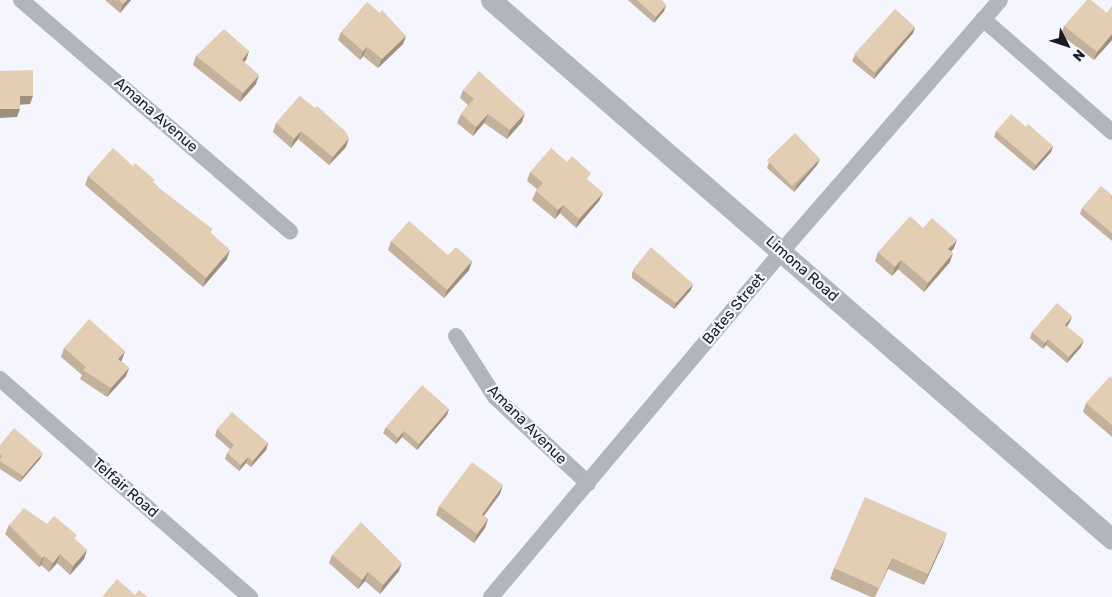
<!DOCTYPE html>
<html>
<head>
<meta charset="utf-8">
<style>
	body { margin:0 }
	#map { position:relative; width:1112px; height:597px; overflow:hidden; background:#f4f5fd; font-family:Rubik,sans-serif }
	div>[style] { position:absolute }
	.minor>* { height:16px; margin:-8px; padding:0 8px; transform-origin:8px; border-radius:8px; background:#b3b5bd }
	.tertiary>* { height:21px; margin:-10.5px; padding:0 10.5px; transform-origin:10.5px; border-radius:10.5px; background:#b3b5bd }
	.wall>* { inset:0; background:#c3b19b }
	.shaded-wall>* { inset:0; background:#9f907e }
	.building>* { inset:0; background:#e3ceb4; transform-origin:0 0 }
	span { translate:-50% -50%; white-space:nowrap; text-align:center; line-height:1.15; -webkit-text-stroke:4.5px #f4f5fd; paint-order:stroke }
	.street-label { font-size:15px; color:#1b1c23 }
	.north { position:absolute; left:1042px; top:20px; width:50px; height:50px; -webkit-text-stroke:4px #f4f5fd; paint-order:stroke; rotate:131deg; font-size:14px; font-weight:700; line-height:20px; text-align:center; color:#1b1c23 }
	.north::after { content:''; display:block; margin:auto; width:18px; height:22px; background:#1b1c23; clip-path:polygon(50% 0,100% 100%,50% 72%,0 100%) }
</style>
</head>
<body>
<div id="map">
	<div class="minor">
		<div style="left:21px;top:0;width:355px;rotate:40.7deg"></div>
		<div style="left:983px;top:19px;width:171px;rotate:41.2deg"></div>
		<div style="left:456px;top:336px;width:72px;rotate:57.4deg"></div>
		<div style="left:495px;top:397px;width:127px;rotate:42.8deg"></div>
		<div style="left:0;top:379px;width:332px;rotate:41.1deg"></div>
		<div style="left:491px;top:597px;width:452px;rotate:-49.9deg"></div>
		<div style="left:782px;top:251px;width:332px;rotate:-49deg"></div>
	</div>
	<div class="tertiary">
		<div style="left:491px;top:0;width:822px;rotate:40.96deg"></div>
	</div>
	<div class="wall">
		<div style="clip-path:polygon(105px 0,131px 0,120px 13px)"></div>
		<div style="clip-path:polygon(628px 0,661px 0,666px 5px,664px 11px,654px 23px)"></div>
		<div style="clip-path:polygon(1112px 6px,1112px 40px,1094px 60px,1061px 35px,1064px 26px,1107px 13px)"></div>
		<div style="clip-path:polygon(915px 27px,913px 33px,874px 79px,852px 61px,855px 55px)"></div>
		<div style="clip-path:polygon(341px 32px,406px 36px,403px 44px,378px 68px,363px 56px,360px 60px,338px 40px)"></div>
		<div style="clip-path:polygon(249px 51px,246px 60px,244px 62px,256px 84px,240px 102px,193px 65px,196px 56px)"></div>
		<div style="clip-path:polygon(463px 90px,522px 122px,507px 139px,484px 123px,473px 136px,457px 123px,461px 114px,468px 105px,460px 98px)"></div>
		<div style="clip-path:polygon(300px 96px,346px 147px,329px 165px,298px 139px,291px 148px,273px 132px,276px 123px)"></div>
		<div style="clip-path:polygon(1026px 127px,1053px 146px,1051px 152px,1034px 171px,994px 137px,996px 131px)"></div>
		<div style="clip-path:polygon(820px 159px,817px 165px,794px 192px,767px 168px,769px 162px)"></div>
		<div style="clip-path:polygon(530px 172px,589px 181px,603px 193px,599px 201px,576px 228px,560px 213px,555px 219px,532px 200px,536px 191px,537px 189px,527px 181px)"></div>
		<div style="clip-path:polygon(88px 176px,154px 183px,160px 189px,212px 229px,210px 233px,227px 259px,203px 287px,85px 185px)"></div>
		<div style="clip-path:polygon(1112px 195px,1112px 241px,1080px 214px,1082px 208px)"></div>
		<div style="clip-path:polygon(923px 228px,954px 248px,951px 252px,950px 262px,924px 292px,898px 269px,892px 276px,875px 261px,878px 252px)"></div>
		<div style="clip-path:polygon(391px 241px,448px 255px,472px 261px,469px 270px,444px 298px,388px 250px)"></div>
		<div style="clip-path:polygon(635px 267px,691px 290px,674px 309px,632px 278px,632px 273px)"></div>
		<div style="clip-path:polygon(1070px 322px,1067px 326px,1081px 347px,1067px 363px,1046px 345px,1043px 349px,1030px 338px,1032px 332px)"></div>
		<div style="clip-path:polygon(64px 348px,122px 360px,121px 361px,129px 368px,126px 376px,107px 397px,80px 379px,82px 375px,61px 357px)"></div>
		<div style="clip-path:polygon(1112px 378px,1112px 437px,1083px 412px,1086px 403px)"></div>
		<div style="clip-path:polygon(449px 409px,447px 415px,417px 450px,402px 437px,396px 444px,383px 433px,386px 427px)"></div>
		<div style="clip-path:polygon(217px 429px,268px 443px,266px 450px,251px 467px,246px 463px,239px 471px,225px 459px,227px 453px,230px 449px,215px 436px)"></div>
		<div style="clip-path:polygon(0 445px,40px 459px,20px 482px,0 469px)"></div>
		<div style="clip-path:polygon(500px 494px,484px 516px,488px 519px,485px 528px,474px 543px,436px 515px,439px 506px)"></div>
		<div style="clip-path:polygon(47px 524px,75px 540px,87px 550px,84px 559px,70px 575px,57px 563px,49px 572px,41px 565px,39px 567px,5px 534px,9px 525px)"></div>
		<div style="clip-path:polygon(943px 544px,924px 585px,888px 569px,875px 597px,871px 597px,830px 579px,834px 568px)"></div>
		<div style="clip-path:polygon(332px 555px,399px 571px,380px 594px,365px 581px,358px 589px,329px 563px)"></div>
	</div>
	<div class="shaded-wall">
		<div style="clip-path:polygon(127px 0,131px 0,120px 13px,123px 4px)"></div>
		<div style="clip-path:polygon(666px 5px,664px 11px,654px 23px,656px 17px)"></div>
		<div style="clip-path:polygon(915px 27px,913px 33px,874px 79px,876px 73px)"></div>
		<div style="clip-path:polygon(1112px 34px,1112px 40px,1094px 60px,1097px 52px)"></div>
		<div style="clip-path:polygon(406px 36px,403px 44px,378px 68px,382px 59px)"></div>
		<div style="clip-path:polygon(367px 47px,363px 56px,360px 60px,363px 51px)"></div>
		<div style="clip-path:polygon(249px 51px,246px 60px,238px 69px,242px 60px)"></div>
		<div style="clip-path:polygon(259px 75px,256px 84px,240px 102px,243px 93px)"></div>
		<div style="clip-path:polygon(20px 96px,33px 96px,30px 104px,17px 105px)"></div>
		<div style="clip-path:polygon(0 109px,20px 109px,17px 117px,0 118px)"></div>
		<div style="clip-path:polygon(525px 113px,522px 122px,507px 139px,510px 130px)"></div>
		<div style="clip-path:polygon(488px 114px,484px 123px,473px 136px,476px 127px)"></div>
		<div style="clip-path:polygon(301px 131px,298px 139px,291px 148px,294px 139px)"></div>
		<div style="clip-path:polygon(349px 138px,346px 147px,329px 165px,333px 157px)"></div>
		<div style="clip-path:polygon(1053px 146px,1051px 152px,1034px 171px,1036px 165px)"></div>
		<div style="clip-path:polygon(820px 159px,817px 165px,794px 192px,797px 185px)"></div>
		<div style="clip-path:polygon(603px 193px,599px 201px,576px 228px,579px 219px)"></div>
		<div style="clip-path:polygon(563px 205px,560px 213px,555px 219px,558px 210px)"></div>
		<div style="clip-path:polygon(957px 240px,954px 248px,945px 258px,948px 249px)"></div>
		<div style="clip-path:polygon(230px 250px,227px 259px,203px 287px,206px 278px)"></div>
		<div style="clip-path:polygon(953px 253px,950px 262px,924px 292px,928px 283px)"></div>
		<div style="clip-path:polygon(901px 260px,898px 269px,892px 276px,895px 267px)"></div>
		<div style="clip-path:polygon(472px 261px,469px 270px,444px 298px,447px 290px)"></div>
		<div style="clip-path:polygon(693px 284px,691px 290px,674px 309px,676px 303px)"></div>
		<div style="clip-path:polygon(1072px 316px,1070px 322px,1063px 331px,1065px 325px)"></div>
		<div style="clip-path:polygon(1048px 339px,1046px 345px,1043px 349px,1045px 343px)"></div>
		<div style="clip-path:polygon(1084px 340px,1081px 347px,1067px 363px,1069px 357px)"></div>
		<div style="clip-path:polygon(125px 351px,122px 360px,115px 367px,118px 359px)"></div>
		<div style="clip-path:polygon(129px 368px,126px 376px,107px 397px,111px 388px)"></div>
		<div style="clip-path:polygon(449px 409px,447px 415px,417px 450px,419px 444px)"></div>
		<div style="clip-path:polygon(404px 431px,402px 437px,396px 444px,398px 438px)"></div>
		<div style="clip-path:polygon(268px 443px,266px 450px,251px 467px,253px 461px)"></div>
		<div style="clip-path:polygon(43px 453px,40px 459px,20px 482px,23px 476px)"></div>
		<div style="clip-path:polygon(248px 457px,246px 463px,239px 471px,241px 465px)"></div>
		<div style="clip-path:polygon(503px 485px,500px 494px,478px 523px,482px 515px)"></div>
		<div style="clip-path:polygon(488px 519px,485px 528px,474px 543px,477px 534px)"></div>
		<div style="clip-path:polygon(947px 533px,943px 544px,924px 585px,928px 574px)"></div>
		<div style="clip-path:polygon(87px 550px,84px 559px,70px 575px,73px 566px)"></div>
		<div style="clip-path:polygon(60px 554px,57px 563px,49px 572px,53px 563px)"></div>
		<div style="clip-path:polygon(44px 556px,41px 565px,39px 567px,42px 558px)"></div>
		<div style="clip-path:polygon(892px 558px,888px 569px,875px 597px,879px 588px)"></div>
		<div style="clip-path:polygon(402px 563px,399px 571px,380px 594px,383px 585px)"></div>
		<div style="clip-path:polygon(368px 572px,365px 581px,358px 589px,362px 580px)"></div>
	</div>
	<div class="building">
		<div style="clip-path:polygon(119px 0,127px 0,123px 4px)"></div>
		<div style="clip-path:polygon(637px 0,661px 0,666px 5px,656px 17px)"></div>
		<div style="clip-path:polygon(1087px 0,1091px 0,1107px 13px,1112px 6px,1112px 34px,1097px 52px,1064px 26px)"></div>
		<div style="clip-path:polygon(367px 2px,380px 13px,382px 10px,406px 36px,382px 59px,367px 47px,363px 51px,341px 32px)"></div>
		<div style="left:895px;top:9px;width:27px;height:61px;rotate:42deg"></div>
		<div style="clip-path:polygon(224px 29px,249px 51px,242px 60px,259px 75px,243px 93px,196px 56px)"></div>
		<div style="clip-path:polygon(33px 70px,33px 96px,20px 96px,20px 109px,0 109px,0 71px)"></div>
		<div style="clip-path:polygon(479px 71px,525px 113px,510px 130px,488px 114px,476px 127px,461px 114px,474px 99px,463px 90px)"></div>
		<div style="clip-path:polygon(300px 96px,315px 108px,317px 106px,346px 132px,349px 138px,333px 157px,301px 131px,294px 139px,276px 123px)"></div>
		<div style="clip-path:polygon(1011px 114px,1026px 127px,1028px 124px,1053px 146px,1036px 165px,996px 131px)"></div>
		<div style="left:795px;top:133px;width:36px;height:39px;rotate:46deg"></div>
		<div style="clip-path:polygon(113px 148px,133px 166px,135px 163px,155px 180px,153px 182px,160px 189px,212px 229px,210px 232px,230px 250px,206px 278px,88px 176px)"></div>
		<div style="clip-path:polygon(551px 148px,567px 162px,572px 156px,591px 173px,587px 179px,603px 193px,579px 219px,563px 205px,558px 210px,536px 191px,543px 183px,530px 172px)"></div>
		<div style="clip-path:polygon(1101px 186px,1112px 195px,1111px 198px,1112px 199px,1112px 233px,1082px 208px)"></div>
		<div style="clip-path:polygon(910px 216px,923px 228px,932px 218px,957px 240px,948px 249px,953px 253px,928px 283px,901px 260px,895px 267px,878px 252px)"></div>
		<div style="clip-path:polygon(409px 221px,448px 255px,456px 247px,472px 261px,447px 290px,391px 241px)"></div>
		<div style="clip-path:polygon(651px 247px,693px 284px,676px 303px,634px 272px,635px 267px)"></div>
		<div style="clip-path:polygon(1057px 303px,1072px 316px,1065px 325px,1084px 340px,1069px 357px,1048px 339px,1045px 343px,1032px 332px)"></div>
		<div style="clip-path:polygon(89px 319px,125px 351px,118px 359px,129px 368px,111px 388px,83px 370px,86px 367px,64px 348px)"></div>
		<div style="clip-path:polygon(1110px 376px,1112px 378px,1112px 425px,1086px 403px)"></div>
		<div style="clip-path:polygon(422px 385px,449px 409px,419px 444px,404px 431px,398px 438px,386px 427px)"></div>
		<div style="clip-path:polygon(232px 412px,268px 443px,253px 461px,248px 457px,241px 465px,227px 453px,234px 445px,217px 429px)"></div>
		<div style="clip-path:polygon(14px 428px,43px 453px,23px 476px,0 461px,0 459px,2px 456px,0 454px,0 445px)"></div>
		<div style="clip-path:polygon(472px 462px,503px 485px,482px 515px,488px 519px,477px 534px,439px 506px)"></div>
		<div style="clip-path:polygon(865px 497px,947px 533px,928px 574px,892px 558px,879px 588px,834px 568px)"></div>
		<div style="clip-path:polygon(24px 508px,47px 524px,54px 516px,77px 535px,74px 538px,87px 550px,73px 566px,60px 554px,53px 563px,44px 556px,42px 558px,9px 525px)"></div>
		<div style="clip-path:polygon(361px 522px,402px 563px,383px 585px,368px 572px,362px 580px,332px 555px)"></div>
		<div style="clip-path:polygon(117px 579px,135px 595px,139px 590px,148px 597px,102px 597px)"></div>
	</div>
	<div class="street-label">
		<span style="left:156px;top:115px;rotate:41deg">Amana Avenue</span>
		<span style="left:802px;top:269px;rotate:41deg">Limona Road</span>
		<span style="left:734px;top:309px;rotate:-50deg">Bates Street</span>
		<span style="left:527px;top:425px;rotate:45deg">Amana Avenue</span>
		<span style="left:125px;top:488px;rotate:41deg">Telfair Road</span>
	</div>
	<div class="north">N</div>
</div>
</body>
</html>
